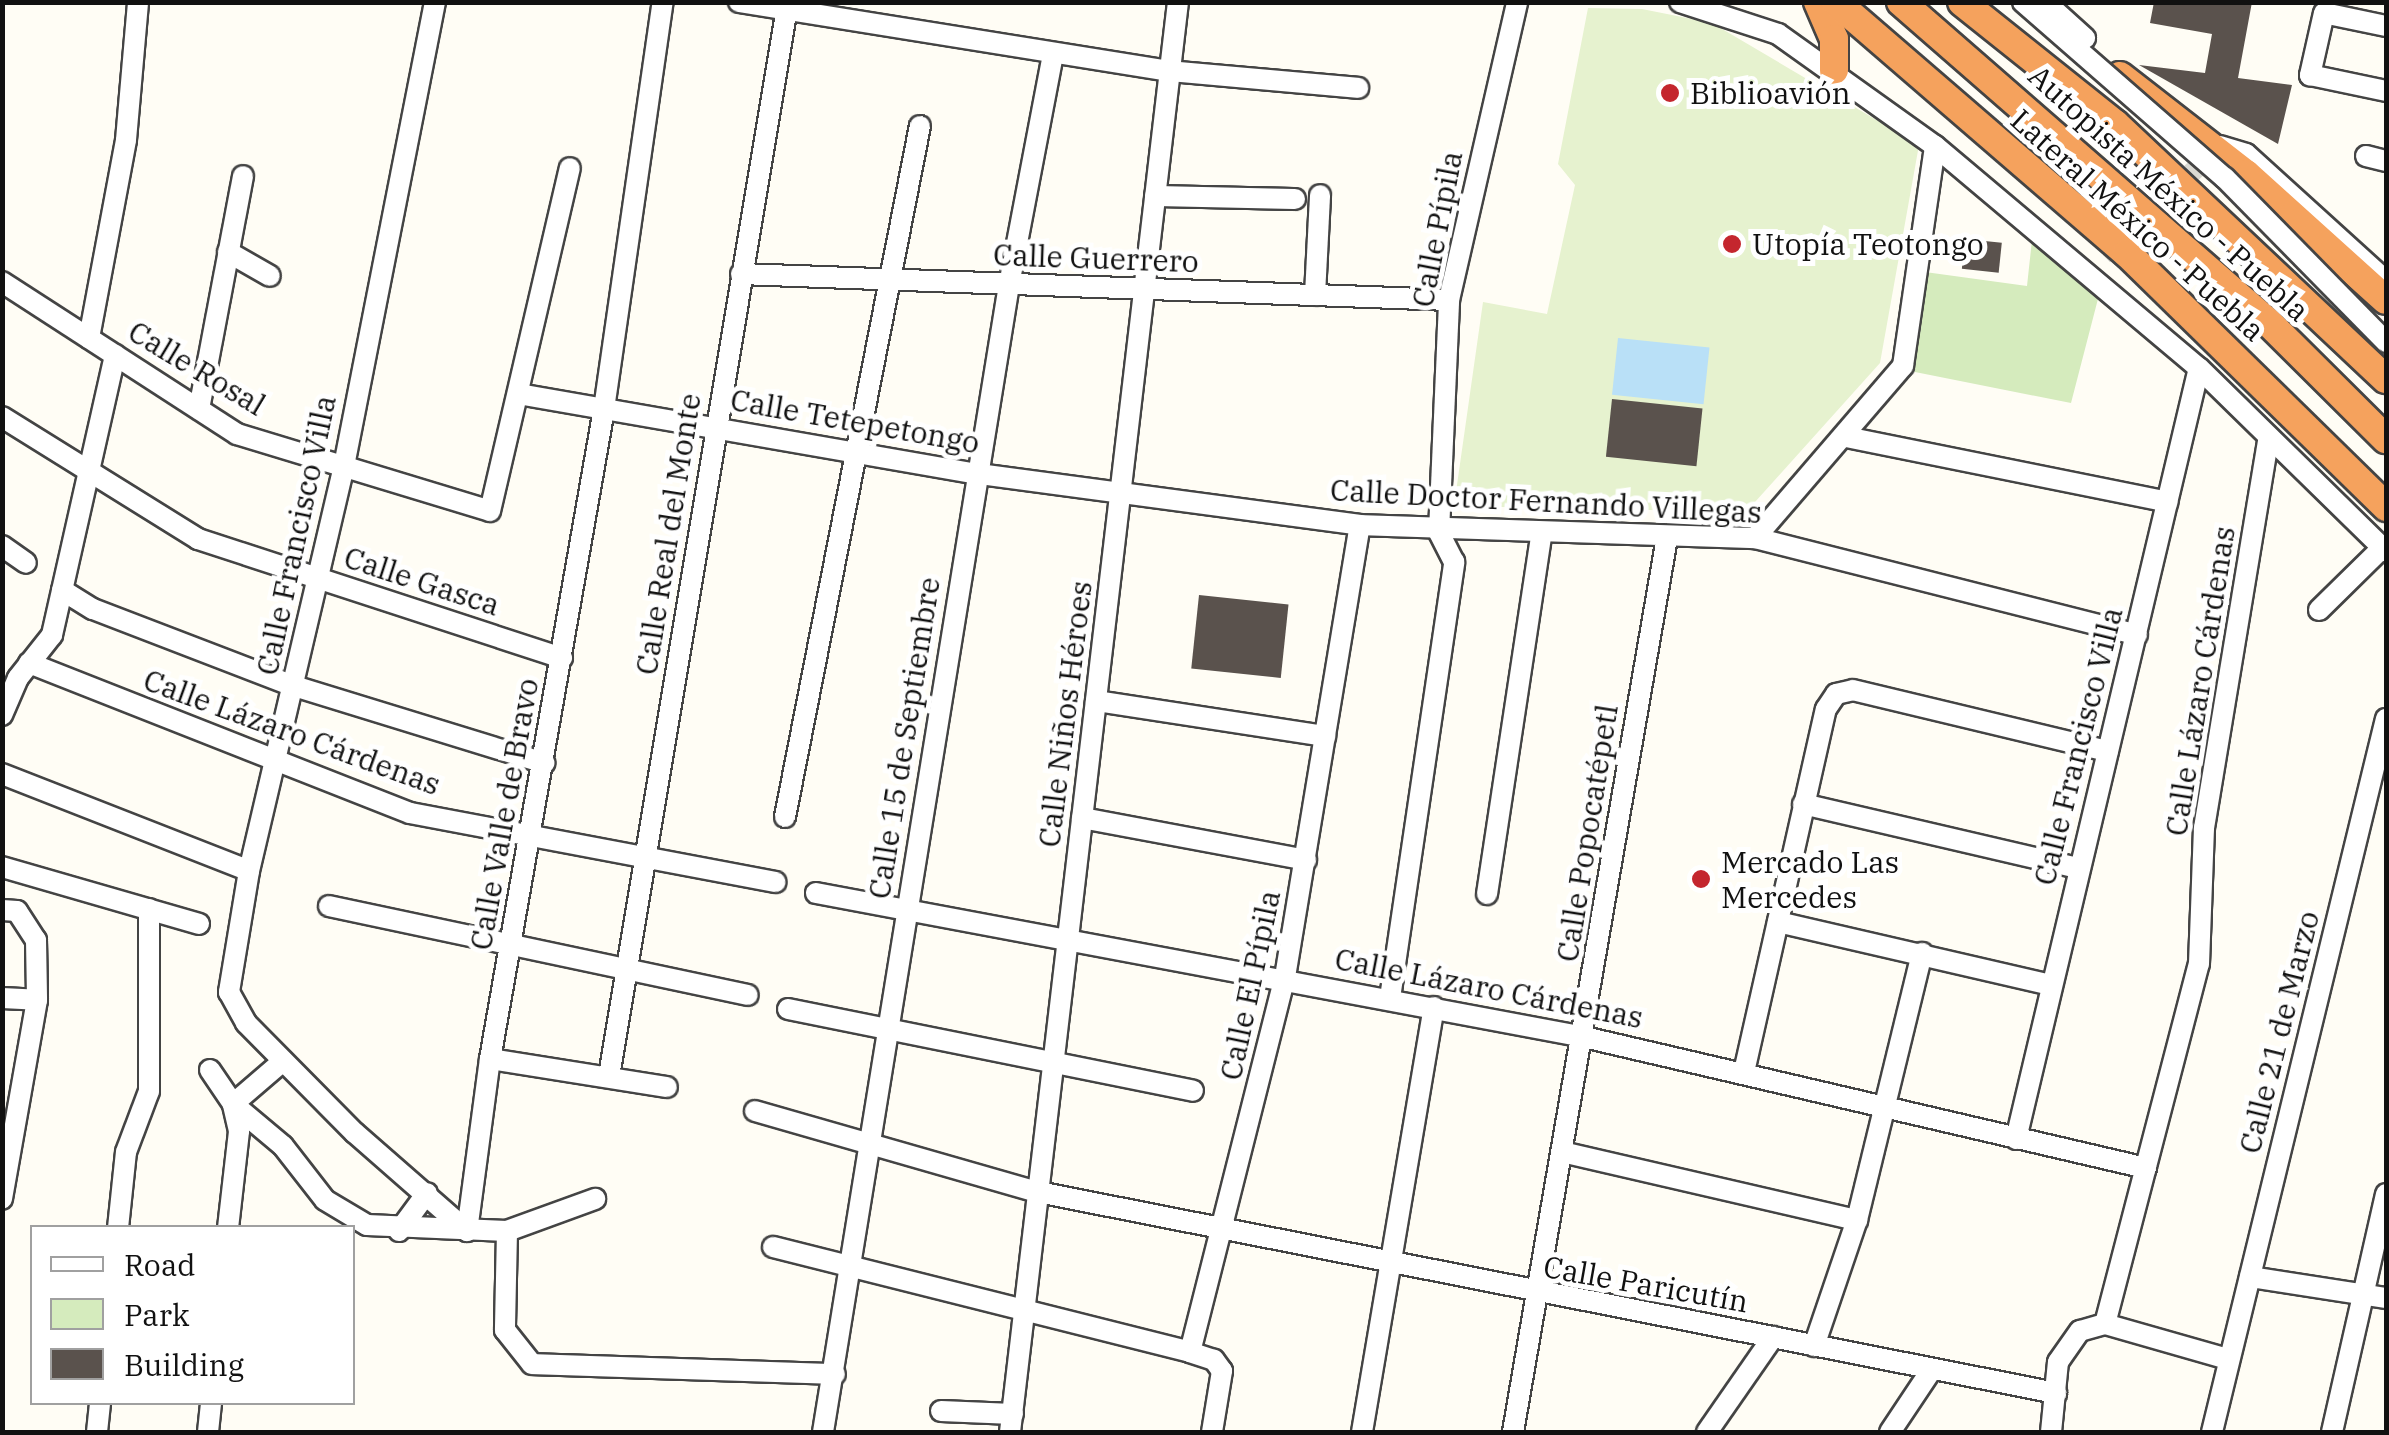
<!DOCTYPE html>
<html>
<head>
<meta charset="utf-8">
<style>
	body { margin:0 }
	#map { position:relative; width:2389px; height:1435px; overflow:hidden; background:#fffdf5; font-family:"IBM Plex Serif",serif }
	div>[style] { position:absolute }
	.green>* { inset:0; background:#d5ebbd }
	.pitch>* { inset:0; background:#e6f2cf }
	.water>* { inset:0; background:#b9e0f7; transform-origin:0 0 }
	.building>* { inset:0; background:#5a524d; transform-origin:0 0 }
	.minor-tunnel>* { height:20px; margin-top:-10px; transform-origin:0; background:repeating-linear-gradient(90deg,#dbdad3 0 20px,transparent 0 30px) }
	.roads { filter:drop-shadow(2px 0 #444) drop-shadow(-2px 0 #444) drop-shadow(0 2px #444) drop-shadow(0 -2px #444) }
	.minor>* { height:20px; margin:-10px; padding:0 10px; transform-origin:10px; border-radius:10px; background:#fff }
	.highway>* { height:28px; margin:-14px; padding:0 14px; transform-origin:14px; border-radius:14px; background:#f5a25d }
	.bridges { filter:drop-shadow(2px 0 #444) drop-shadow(-2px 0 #444) drop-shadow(0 2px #444) drop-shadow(0 -2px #444) }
	.minor-bridge>* { height:20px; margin:-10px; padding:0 10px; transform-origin:10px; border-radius:10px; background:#fff }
	.dots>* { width:28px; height:28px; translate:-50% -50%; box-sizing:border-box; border:5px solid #fff; border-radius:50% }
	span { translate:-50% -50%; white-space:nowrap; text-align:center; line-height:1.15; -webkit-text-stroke:10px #fff; paint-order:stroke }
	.poi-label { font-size:30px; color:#111 }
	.left { translate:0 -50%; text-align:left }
	.street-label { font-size:30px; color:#111 }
	.frame { position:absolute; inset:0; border:5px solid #111; pointer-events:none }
	.legend { position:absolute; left:30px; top:1225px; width:325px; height:180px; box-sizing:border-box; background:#fff; border:2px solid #a0a0a0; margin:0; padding:12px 18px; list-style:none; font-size:30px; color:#111 }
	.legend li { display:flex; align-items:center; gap:20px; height:50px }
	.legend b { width:50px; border:2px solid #a0a0a0 }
</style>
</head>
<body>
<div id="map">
	<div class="green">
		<div style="clip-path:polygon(2032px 240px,2099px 295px,2071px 403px,1910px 371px,1925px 272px,2027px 286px)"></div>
	</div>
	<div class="pitch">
		<div style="clip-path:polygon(1588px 8px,1642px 9px,1712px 23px,1919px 145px,1880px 363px,1746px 512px,1454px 506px,1483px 302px,1547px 314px,1575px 185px,1558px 164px)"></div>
	</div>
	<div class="water">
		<div style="left:1618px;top:338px;width:92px;height:57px;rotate:6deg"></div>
	</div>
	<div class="building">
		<div style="clip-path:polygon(2154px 2px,2252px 2px,2238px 78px,2292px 85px,2278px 144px,2139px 65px,2205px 73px,2212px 34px,2150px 23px)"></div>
		<div style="left:1965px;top:239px;width:37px;height:30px;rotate:6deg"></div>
		<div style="left:1612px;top:399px;width:91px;height:58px;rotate:6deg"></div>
		<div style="left:1199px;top:595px;width:90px;height:74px;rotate:6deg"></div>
	</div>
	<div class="minor-tunnel">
		<div style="left:2103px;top:255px;width:153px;rotate:-42.9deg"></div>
	</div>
	<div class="roads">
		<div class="minor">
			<div style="left:435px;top:2px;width:473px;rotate:101.1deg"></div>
			<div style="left:344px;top:466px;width:416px;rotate:103.2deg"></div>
			<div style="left:249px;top:871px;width:123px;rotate:99.4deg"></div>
			<div style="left:229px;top:992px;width:35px;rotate:61deg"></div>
			<div style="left:246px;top:1023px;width:155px;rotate:45.3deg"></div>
			<div style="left:355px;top:1133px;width:149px;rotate:41.2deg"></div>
			<div style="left:739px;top:2px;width:436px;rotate:9.1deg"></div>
			<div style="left:1169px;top:71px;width:190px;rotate:5.1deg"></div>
			<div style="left:1680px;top:2px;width:103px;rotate:18.1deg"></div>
			<div style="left:1778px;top:34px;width:193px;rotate:35.5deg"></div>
			<div style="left:1935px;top:146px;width:345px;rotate:40.1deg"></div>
			<div style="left:2199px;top:368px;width:262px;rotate:44.4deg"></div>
			<div style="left:2386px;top:26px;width:63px;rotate:-168.2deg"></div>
			<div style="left:2324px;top:13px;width:64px;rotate:102.7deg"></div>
			<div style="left:2310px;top:75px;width:78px;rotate:11.9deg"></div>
			<div style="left:2220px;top:146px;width:27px;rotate:17deg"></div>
			<div style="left:2246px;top:154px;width:189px;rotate:42.2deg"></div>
			<div style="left:2366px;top:156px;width:21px;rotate:14deg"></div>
			<div style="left:1155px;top:196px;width:140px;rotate:1.2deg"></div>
			<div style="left:228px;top:252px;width:48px;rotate:29.7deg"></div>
			<div style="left:741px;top:274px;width:708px;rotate:2.1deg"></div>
			<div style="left:2px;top:282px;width:280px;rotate:32.9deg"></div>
			<div style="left:237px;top:434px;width:264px;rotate:16.9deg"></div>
			<div style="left:490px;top:511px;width:352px;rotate:-76.9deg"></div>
			<div style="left:1315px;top:295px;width:100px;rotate:-87.1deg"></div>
			<div style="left:89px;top:338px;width:201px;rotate:-79.4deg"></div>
			<div style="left:126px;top:140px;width:139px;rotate:-85deg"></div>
			<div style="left:519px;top:394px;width:467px;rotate:9.9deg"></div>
			<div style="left:979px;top:474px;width:384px;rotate:7.6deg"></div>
			<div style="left:1360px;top:525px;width:395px;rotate:1.9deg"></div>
			<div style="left:1755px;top:538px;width:394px;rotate:14.2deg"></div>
			<div style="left:199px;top:409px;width:237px;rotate:-79.3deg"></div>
			<div style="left:2px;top:417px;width:231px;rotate:31.9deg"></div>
			<div style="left:198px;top:539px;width:383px;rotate:18.1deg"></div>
			<div style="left:1846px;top:437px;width:328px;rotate:11.4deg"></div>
			<div style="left:1755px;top:538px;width:227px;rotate:-49.3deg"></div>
			<div style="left:1903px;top:366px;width:222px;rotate:-81.7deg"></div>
			<div style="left:2px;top:546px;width:29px;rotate:35deg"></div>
			<div style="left:62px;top:590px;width:36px;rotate:32deg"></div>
			<div style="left:93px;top:609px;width:215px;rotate:21deg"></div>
			<div style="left:294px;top:686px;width:262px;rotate:17.1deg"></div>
			<div style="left:2319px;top:610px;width:90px;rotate:-44.5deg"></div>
			<div style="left:29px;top:663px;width:409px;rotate:21.5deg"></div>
			<div style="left:410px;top:813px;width:372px;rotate:10.7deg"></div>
			<div style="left:1096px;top:701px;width:232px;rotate:8.7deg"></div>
			<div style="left:2px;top:715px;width:40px;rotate:-66.6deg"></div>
			<div style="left:18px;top:678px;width:55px;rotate:-51.7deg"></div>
			<div style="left:52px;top:635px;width:287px;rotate:-77.3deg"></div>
			<div style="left:2px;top:774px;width:265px;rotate:21.4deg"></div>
			<div style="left:1803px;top:804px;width:282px;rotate:13.1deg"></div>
			<div style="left:785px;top:817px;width:704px;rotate:-78.95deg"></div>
			<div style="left:1082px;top:818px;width:228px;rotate:10.6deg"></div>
			<div style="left:2px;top:867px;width:205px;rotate:16.1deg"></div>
			<div style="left:816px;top:893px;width:781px;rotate:10.62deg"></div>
			<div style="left:1584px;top:1037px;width:577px;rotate:13.12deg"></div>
			<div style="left:1487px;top:894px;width:366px;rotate:-81.4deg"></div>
			<div style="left:329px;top:906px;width:428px;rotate:12deg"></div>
			<div style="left:2px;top:910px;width:15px;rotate:4deg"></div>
			<div style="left:17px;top:911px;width:35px;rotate:57deg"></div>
			<div style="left:36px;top:940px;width:60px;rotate:89deg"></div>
			<div style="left:37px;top:1000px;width:202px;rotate:100deg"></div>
			<div style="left:1778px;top:922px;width:280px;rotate:13deg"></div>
			<div style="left:2px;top:998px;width:35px;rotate:3deg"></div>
			<div style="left:1390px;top:998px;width:441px;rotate:-81.6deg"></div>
			<div style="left:1454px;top:562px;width:34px;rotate:-117deg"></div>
			<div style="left:1439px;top:532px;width:232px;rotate:-87.5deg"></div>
			<div style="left:1449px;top:300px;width:306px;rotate:-77.1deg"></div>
			<div style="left:788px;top:1009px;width:413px;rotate:11.4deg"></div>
			<div style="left:490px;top:1059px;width:179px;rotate:9deg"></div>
			<div style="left:210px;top:1070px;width:41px;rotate:55.9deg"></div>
			<div style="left:233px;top:1104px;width:65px;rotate:40deg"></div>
			<div style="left:283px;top:1146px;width:68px;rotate:52.1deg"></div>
			<div style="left:325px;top:1200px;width:49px;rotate:30.8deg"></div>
			<div style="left:367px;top:1225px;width:140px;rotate:2.5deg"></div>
			<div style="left:507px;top:1231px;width:94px;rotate:-20deg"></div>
			<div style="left:1744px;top:1072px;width:372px;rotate:-77.3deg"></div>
			<div style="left:1826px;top:709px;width:18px;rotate:-56deg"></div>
			<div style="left:1836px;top:694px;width:17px;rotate:-13deg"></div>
			<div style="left:1853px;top:690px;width:262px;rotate:13.5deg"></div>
			<div style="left:609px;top:1076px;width:1089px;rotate:-80.54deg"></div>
			<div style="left:233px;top:1104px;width:66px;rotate:-40.7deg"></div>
			<div style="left:755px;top:1111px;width:294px;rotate:16deg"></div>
			<div style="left:1038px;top:1192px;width:1038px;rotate:11.17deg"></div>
			<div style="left:2016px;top:1139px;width:792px;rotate:-76.65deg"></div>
			<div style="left:1562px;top:1152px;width:303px;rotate:13deg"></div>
			<div style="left:118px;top:1228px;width:76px;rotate:-84deg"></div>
			<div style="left:126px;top:1152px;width:65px;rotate:-69.3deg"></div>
			<div style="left:149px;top:1091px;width:182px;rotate:-90deg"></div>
			<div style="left:228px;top:1228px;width:98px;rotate:-83.5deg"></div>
			<div style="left:239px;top:1131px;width:28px;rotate:-103deg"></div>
			<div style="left:399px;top:1231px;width:47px;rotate:-53.6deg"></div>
			<div style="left:467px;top:1231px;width:174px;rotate:-82.4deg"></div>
			<div style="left:490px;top:1059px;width:660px;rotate:-80.05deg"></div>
			<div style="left:604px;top:409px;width:411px;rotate:-81.8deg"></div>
			<div style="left:507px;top:1231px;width:99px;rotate:91.2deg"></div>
			<div style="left:505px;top:1330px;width:43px;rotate:51.5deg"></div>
			<div style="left:532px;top:1364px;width:303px;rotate:1.9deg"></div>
			<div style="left:773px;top:1247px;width:430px;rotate:14.1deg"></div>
			<div style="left:2250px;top:1277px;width:138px;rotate:8.8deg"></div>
			<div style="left:2105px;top:1324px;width:372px;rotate:-75.4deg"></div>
			<div style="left:2199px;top:964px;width:136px;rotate:-87.9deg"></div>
			<div style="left:2204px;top:828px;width:396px;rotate:-80.6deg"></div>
			<div style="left:1814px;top:1346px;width:133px;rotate:-71.2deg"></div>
			<div style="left:1857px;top:1220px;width:275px;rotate:-76.3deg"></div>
			<div style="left:941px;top:1411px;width:72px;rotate:2.4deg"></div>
			<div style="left:97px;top:1432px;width:30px;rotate:-84deg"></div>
			<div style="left:208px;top:1432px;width:30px;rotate:-84deg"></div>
			<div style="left:823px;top:1432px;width:1162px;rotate:-80.79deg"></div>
			<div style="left:1009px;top:285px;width:235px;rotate:-79.2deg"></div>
			<div style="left:1010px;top:1432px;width:1440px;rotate:-83.3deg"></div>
			<div style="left:1212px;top:1432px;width:62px;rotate:-80.7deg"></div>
			<div style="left:1222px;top:1371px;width:14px;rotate:-126deg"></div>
			<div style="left:1214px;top:1360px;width:25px;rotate:-162deg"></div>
			<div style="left:1190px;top:1352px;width:387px;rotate:-75.8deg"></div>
			<div style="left:1285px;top:977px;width:458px;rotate:-80.6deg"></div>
			<div style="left:1362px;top:1432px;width:431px;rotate:-80.4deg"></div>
			<div style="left:1513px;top:1432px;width:907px;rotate:-80.23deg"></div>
			<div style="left:1707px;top:1432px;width:116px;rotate:-55.2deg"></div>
			<div style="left:1890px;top:1432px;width:72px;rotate:-56.3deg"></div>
			<div style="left:2051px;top:1432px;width:70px;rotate:-84.3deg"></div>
			<div style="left:2058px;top:1362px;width:38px;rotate:-55deg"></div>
			<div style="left:2080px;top:1331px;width:26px;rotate:-16deg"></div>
			<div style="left:2105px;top:1324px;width:128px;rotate:15.9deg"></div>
			<div style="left:2212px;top:1432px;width:734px;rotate:-76.29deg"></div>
			<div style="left:2332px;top:1432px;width:244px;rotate:-77.2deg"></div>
		</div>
		<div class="highway">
			<div style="left:1818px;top:2px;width:40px;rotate:66.6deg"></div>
			<div style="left:1834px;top:39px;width:31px;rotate:90deg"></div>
			<div style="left:1836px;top:2px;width:384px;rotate:40.8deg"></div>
			<div style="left:2127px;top:253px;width:363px;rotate:44.4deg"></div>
			<div style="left:1901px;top:2px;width:488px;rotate:41.1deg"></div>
			<div style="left:2269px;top:323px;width:165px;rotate:44.8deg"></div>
			<div style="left:1962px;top:2px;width:196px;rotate:38.6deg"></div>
			<div style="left:2115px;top:124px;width:372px;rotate:43.3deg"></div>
			<div style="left:2120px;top:76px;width:160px;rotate:37.9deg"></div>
			<div style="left:2246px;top:174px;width:188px;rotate:42deg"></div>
		</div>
	</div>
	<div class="bridges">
		<div class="minor-bridge">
			<div style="left:2023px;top:2px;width:268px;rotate:41.1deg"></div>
			<div style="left:2225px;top:178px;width:230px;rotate:45.5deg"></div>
			<div style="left:2045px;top:2px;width:54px;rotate:42deg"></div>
		</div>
	</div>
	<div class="dots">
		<div style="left:1670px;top:93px;background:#c4262e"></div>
		<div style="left:1732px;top:244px;background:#c4262e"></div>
		<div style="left:1701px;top:879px;background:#c4262e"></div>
	</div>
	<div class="poi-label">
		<span class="left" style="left:1690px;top:93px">Biblioavión</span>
		<span class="left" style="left:1752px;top:244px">Utopía Teotongo</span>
		<span class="left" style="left:1721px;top:879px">Mercado Las<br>Mercedes</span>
	</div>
	<div class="street-label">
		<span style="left:2169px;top:193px;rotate:42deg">Autopista México - Puebla</span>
		<span style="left:2138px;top:225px;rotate:42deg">Lateral México - Puebla</span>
		<span style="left:1437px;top:229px;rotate:-79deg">Calle Pípila</span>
		<span style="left:1096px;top:258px;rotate:2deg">Calle Guerrero</span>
		<span style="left:197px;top:368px;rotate:31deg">Calle Rosal</span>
		<span style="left:855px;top:421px;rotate:10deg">Calle Tetepetongo</span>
		<span style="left:1546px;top:501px;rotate:3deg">Calle Doctor Fernando Villegas</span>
		<span style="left:668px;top:534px;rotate:-81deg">Calle Real del Monte</span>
		<span style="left:296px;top:535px;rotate:-78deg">Calle Francisco Villa</span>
		<span style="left:422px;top:581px;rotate:18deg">Calle Gasca</span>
		<span style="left:2200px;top:681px;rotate:-81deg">Calle Lázaro Cárdenas</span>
		<span style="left:1065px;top:714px;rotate:-83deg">Calle Niños Héroes</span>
		<span style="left:292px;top:732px;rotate:20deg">Calle Lázaro Cárdenas</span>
		<span style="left:904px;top:738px;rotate:-81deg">Calle 15 de Septiembre</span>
		<span style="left:2078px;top:746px;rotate:-76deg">Calle Francisco Villa</span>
		<span style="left:504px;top:814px;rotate:-80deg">Calle Valle de Bravo</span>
		<span style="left:1587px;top:833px;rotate:-81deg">Calle Popocatépetl</span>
		<span style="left:1250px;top:985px;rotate:-78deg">Calle El Pípila</span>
		<span style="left:1489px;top:988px;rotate:11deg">Calle Lázaro Cárdenas</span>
		<span style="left:2279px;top:1032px;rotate:-76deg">Calle 21 de Marzo</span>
		<span style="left:1646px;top:1284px;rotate:10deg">Calle Paricutín</span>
	</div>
	<div class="frame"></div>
	<ul class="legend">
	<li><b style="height:12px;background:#fff"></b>Road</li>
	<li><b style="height:28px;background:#d5ebbd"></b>Park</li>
	<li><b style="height:28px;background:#5a524d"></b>Building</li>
	</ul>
</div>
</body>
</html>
